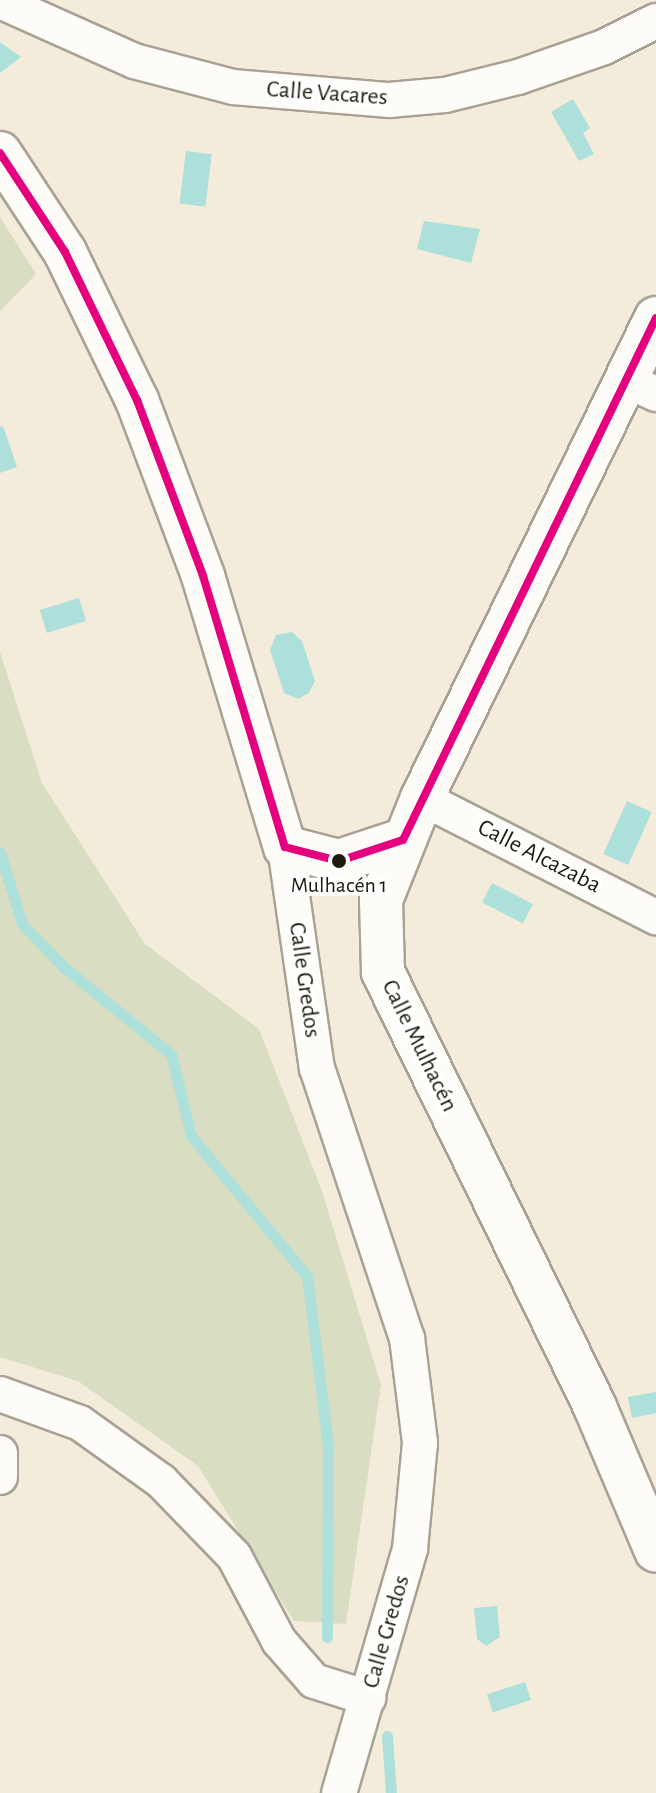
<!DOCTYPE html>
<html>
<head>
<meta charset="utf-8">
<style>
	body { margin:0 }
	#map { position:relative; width:656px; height:1793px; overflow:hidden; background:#f4ecda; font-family:"Alegreya Sans",sans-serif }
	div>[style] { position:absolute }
	.green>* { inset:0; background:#d9ddc1 }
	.water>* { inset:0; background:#ade0db; transform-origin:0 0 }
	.stream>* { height:11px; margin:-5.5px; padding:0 5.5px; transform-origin:5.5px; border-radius:5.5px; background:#ade0db }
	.roads { filter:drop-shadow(2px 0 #a8a194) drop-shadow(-2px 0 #a8a194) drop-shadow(0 2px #a8a194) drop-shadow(0 -2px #a8a194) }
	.minor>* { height:34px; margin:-17px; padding:0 17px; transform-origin:17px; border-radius:17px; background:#fdfcf9 }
	.tertiary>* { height:42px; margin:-21px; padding:0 21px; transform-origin:21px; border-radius:21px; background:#fdfcf9 }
	.bus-1>* { height:8px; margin:-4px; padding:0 4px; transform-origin:4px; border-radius:4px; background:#e5007d }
	.dots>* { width:22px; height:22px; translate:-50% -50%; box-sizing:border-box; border:4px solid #fff; border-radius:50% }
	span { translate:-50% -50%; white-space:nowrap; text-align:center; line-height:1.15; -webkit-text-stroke:8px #fff; paint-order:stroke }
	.bus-label { font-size:22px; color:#1e1a0e }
	.street-label { font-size:24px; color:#1e1a0e }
</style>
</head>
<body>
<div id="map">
	<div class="green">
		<div style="clip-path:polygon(0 217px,36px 274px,0 311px)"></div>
		<div style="clip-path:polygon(0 652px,42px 783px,145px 944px,259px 1029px,322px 1191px,381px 1385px,346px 1624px,294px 1621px,198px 1466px,78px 1381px,0 1357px)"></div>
	</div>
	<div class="water">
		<div style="clip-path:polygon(0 42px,21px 57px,0 73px)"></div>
		<div style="clip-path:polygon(573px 99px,590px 128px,583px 133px,594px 154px,579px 161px,551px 112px)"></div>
		<div style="left:186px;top:151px;width:26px;height:53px;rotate:7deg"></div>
		<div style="clip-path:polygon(424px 221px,480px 229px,471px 263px,417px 249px)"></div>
		<div style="clip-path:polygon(3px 426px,17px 467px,0 473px,0 427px)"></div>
		<div style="left:79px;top:598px;width:24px;height:41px;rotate:73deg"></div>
		<div style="clip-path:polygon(292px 632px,302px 641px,315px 681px,309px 693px,298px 699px,284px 693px,270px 650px,276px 635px)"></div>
		<div style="left:627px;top:801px;width:27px;height:58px;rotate:24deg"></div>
		<div style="left:492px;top:883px;width:46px;height:22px;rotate:27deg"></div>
		<div style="clip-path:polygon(656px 1392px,656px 1413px,632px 1418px,628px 1397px)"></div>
		<div style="clip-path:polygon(497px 1606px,500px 1637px,486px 1646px,477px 1639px,474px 1608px)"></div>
		<div style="left:525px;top:1682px;width:19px;height:40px;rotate:72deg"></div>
	</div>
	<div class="stream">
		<div style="left:0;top:852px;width:75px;rotate:73deg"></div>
		<div style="left:22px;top:924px;width:62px;rotate:45.7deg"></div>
		<div style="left:65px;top:968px;width:136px;rotate:39.1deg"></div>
		<div style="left:171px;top:1054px;width:84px;rotate:76.3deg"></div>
		<div style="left:191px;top:1136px;width:182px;rotate:50.4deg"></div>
		<div style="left:307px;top:1276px;width:173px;rotate:83deg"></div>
		<div style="left:328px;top:1448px;width:189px;rotate:90.3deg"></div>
		<div style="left:387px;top:1736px;width:57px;rotate:86deg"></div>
	</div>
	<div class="roads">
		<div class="minor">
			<div style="left:0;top:1px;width:147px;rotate:24.1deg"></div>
			<div style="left:134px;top:61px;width:102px;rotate:14.7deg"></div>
			<div style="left:233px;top:87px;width:157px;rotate:4.8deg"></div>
			<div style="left:389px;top:100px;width:56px;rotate:-5.1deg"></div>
			<div style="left:445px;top:95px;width:75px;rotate:-13.9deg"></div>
			<div style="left:518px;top:77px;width:91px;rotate:-19.2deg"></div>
			<div style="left:604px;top:47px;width:58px;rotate:-26.6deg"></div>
			<div style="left:626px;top:380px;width:33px;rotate:25deg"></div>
			<div style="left:422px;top:798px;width:263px;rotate:27deg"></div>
			<div style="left:285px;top:847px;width:223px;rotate:81.8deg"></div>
			<div style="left:317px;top:1068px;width:285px;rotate:71.6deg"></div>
			<div style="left:407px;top:1338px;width:106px;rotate:82.9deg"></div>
			<div style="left:420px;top:1443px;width:106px;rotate:95.4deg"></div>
			<div style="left:410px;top:1549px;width:254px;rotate:106.2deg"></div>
			<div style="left:0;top:1394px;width:85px;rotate:19.9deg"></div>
			<div style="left:80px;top:1423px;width:100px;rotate:35.6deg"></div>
			<div style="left:161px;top:1481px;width:105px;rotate:45.8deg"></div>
			<div style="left:234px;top:1556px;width:96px;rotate:62.1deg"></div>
			<div style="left:279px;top:1641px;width:53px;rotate:48.8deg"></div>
			<div style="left:314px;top:1681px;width:57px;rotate:17.5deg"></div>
			<div style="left:0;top:1453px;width:24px;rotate:90deg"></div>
		</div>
		<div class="tertiary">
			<div style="left:0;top:153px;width:118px;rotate:56.7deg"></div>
			<div style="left:65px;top:252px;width:165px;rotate:64.1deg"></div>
			<div style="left:137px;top:400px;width:188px;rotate:69.4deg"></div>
			<div style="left:203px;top:576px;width:283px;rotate:73.2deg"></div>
			<div style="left:285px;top:847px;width:56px;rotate:14.5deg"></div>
			<div style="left:339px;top:861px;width:67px;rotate:-18.2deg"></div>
			<div style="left:656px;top:318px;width:534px;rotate:115.99deg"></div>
			<div style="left:422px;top:798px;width:110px;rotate:111.9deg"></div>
			<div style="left:381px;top:900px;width:72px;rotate:88.4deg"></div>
			<div style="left:383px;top:972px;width:484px;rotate:64deg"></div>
			<div style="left:595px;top:1407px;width:156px;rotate:67deg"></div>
		</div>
	</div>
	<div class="bus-1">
		<div style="left:0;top:153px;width:118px;rotate:56.7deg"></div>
		<div style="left:65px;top:252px;width:165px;rotate:64.1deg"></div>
		<div style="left:137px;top:400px;width:188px;rotate:69.4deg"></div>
		<div style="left:203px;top:576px;width:283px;rotate:73.2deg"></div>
		<div style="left:285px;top:847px;width:56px;rotate:14.5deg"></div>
		<div style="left:339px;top:861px;width:67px;rotate:-18.2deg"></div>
		<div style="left:403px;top:840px;width:580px;rotate:-64.14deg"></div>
	</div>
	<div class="dots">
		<div style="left:339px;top:861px;background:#1e1a0e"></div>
	</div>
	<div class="bus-label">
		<span style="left:339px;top:886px">Mulhacén 1</span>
	</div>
	<div class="street-label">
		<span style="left:327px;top:94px;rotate:4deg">Calle Vacares</span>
		<span style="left:539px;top:857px;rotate:27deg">Calle Alcazaba</span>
		<span style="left:304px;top:980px;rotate:82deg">Calle Gredos</span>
		<span style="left:419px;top:1046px;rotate:64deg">Calle Mulhacén</span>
		<span style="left:387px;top:1632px;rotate:-74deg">Calle Gredos</span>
	</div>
</div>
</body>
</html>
